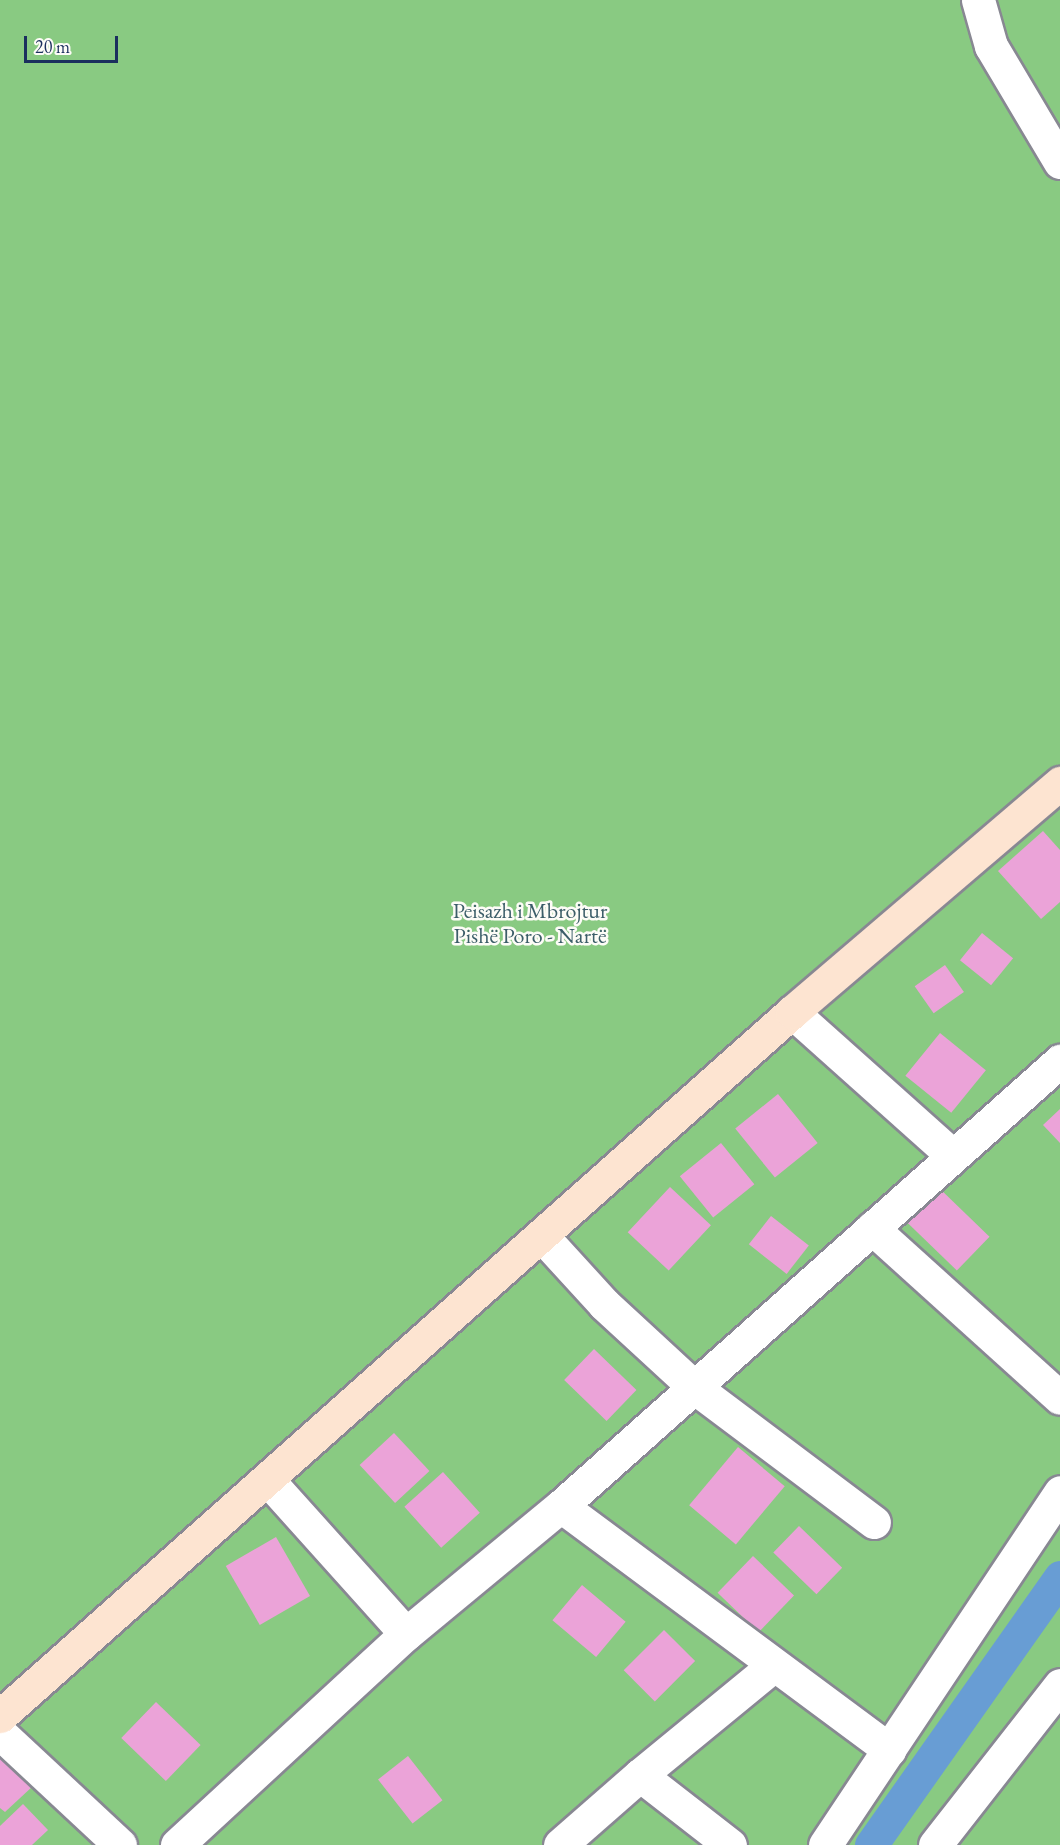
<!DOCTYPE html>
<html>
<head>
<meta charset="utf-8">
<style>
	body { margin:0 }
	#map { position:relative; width:1060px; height:1845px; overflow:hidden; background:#f4e1c6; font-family:"EB Garamond",serif }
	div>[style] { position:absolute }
	.green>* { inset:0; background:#89ca82; transform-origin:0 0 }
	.canal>* { height:33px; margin:-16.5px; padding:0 16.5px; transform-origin:16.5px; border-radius:16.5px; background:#689dd4 }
	.building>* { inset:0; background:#eba3d8; transform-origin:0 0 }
	.roads { filter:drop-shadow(2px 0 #888892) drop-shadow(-2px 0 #888892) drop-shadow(0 2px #888892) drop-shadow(0 -2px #888892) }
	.street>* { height:33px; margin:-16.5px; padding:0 16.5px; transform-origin:16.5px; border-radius:16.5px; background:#fff }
	.secondary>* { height:33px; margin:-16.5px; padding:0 16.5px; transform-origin:16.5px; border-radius:16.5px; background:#fde4d1 }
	span { translate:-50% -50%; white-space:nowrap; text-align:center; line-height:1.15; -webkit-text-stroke:5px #fdfcf7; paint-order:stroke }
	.park-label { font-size:22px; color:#3c5e69 }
	.scale { position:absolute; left:24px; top:36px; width:94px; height:27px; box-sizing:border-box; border:3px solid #1b2f5e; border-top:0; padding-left:8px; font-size:18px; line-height:21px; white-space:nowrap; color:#1b2f5e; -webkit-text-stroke:4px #fdfcf7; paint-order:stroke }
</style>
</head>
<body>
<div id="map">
	<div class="green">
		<div style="left:0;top:0;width:1060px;height:1845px"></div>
	</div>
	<div class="canal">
		<div style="left:871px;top:1845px;width:328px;rotate:-54.8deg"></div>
	</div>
	<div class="building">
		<div style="clip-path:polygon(1043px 831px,1060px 850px,1060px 902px,1041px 919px,998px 871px)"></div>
		<div style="left:982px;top:933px;width:40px;height:35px;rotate:39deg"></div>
		<div style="left:945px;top:965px;width:33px;height:37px;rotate:55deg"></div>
		<div style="left:940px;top:1033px;width:59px;height:55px;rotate:39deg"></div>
		<div style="left:778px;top:1094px;width:63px;height:55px;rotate:51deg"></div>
		<div style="clip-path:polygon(1060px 1109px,1060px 1143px,1043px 1125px)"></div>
		<div style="left:721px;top:1143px;width:53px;height:53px;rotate:51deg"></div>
		<div style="left:937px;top:1186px;width:73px;height:47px;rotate:44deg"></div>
		<div style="left:670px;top:1187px;width:56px;height:62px;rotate:43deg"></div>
		<div style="left:771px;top:1216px;width:48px;height:36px;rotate:38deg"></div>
		<div style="left:594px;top:1349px;width:59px;height:43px;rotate:44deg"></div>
		<div style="left:394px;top:1433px;width:52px;height:47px;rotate:47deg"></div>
		<div style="left:738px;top:1447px;width:61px;height:76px;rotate:40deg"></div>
		<div style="left:443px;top:1472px;width:55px;height:52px;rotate:48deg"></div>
		<div style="left:799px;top:1526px;width:60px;height:37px;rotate:44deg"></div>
		<div style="left:276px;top:1537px;width:68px;height:58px;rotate:60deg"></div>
		<div style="left:753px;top:1556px;width:57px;height:51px;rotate:44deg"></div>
		<div style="left:582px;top:1585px;width:57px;height:46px;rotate:40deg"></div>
		<div style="left:664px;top:1630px;width:44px;height:57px;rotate:45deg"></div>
		<div style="left:156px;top:1702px;width:62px;height:50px;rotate:44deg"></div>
		<div style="clip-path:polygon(0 1749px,33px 1786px,5px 1812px,0 1808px)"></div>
		<div style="left:408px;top:1756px;width:56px;height:38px;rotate:52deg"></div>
		<div style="clip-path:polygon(23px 1804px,48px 1830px,32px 1845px,0 1845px,0 1826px)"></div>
	</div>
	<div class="roads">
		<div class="street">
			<div style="left:978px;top:0;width:48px;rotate:74.2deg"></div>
			<div style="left:991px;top:46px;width:135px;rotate:59.3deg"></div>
			<div style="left:792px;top:1012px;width:215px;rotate:41.8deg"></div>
			<div style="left:872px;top:1228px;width:253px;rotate:42.1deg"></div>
			<div style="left:542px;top:1236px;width:92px;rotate:47.6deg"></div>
			<div style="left:604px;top:1304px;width:122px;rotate:42.7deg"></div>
			<div style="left:694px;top:1387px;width:225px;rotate:36.9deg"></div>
			<div style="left:267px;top:1479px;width:208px;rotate:48.1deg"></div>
			<div style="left:561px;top:1506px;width:409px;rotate:36.6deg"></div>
			<div style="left:0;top:1733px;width:164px;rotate:43deg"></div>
			<div style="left:640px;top:1775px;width:173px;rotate:-39.4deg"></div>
			<div style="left:177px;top:1845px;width:311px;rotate:-42.7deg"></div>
			<div style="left:406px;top:1634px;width:201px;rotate:-39.6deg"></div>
			<div style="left:561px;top:1506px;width:669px;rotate:-41.73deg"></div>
			<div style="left:560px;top:1845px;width:106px;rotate:-41.2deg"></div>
			<div style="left:640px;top:1775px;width:114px;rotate:37.9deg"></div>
			<div style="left:825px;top:1845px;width:424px;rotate:-56.3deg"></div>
			<div style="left:935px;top:1845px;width:203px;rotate:-52deg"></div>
		</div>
		<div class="secondary">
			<div style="left:0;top:1716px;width:1060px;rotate:-41.63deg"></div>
			<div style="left:792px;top:1012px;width:353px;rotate:-40.5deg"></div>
		</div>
	</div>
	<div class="park-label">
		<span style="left:530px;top:923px">Peisazh i Mbrojtur<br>Pishë Poro - Nartë</span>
	</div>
	<div class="scale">20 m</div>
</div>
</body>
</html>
